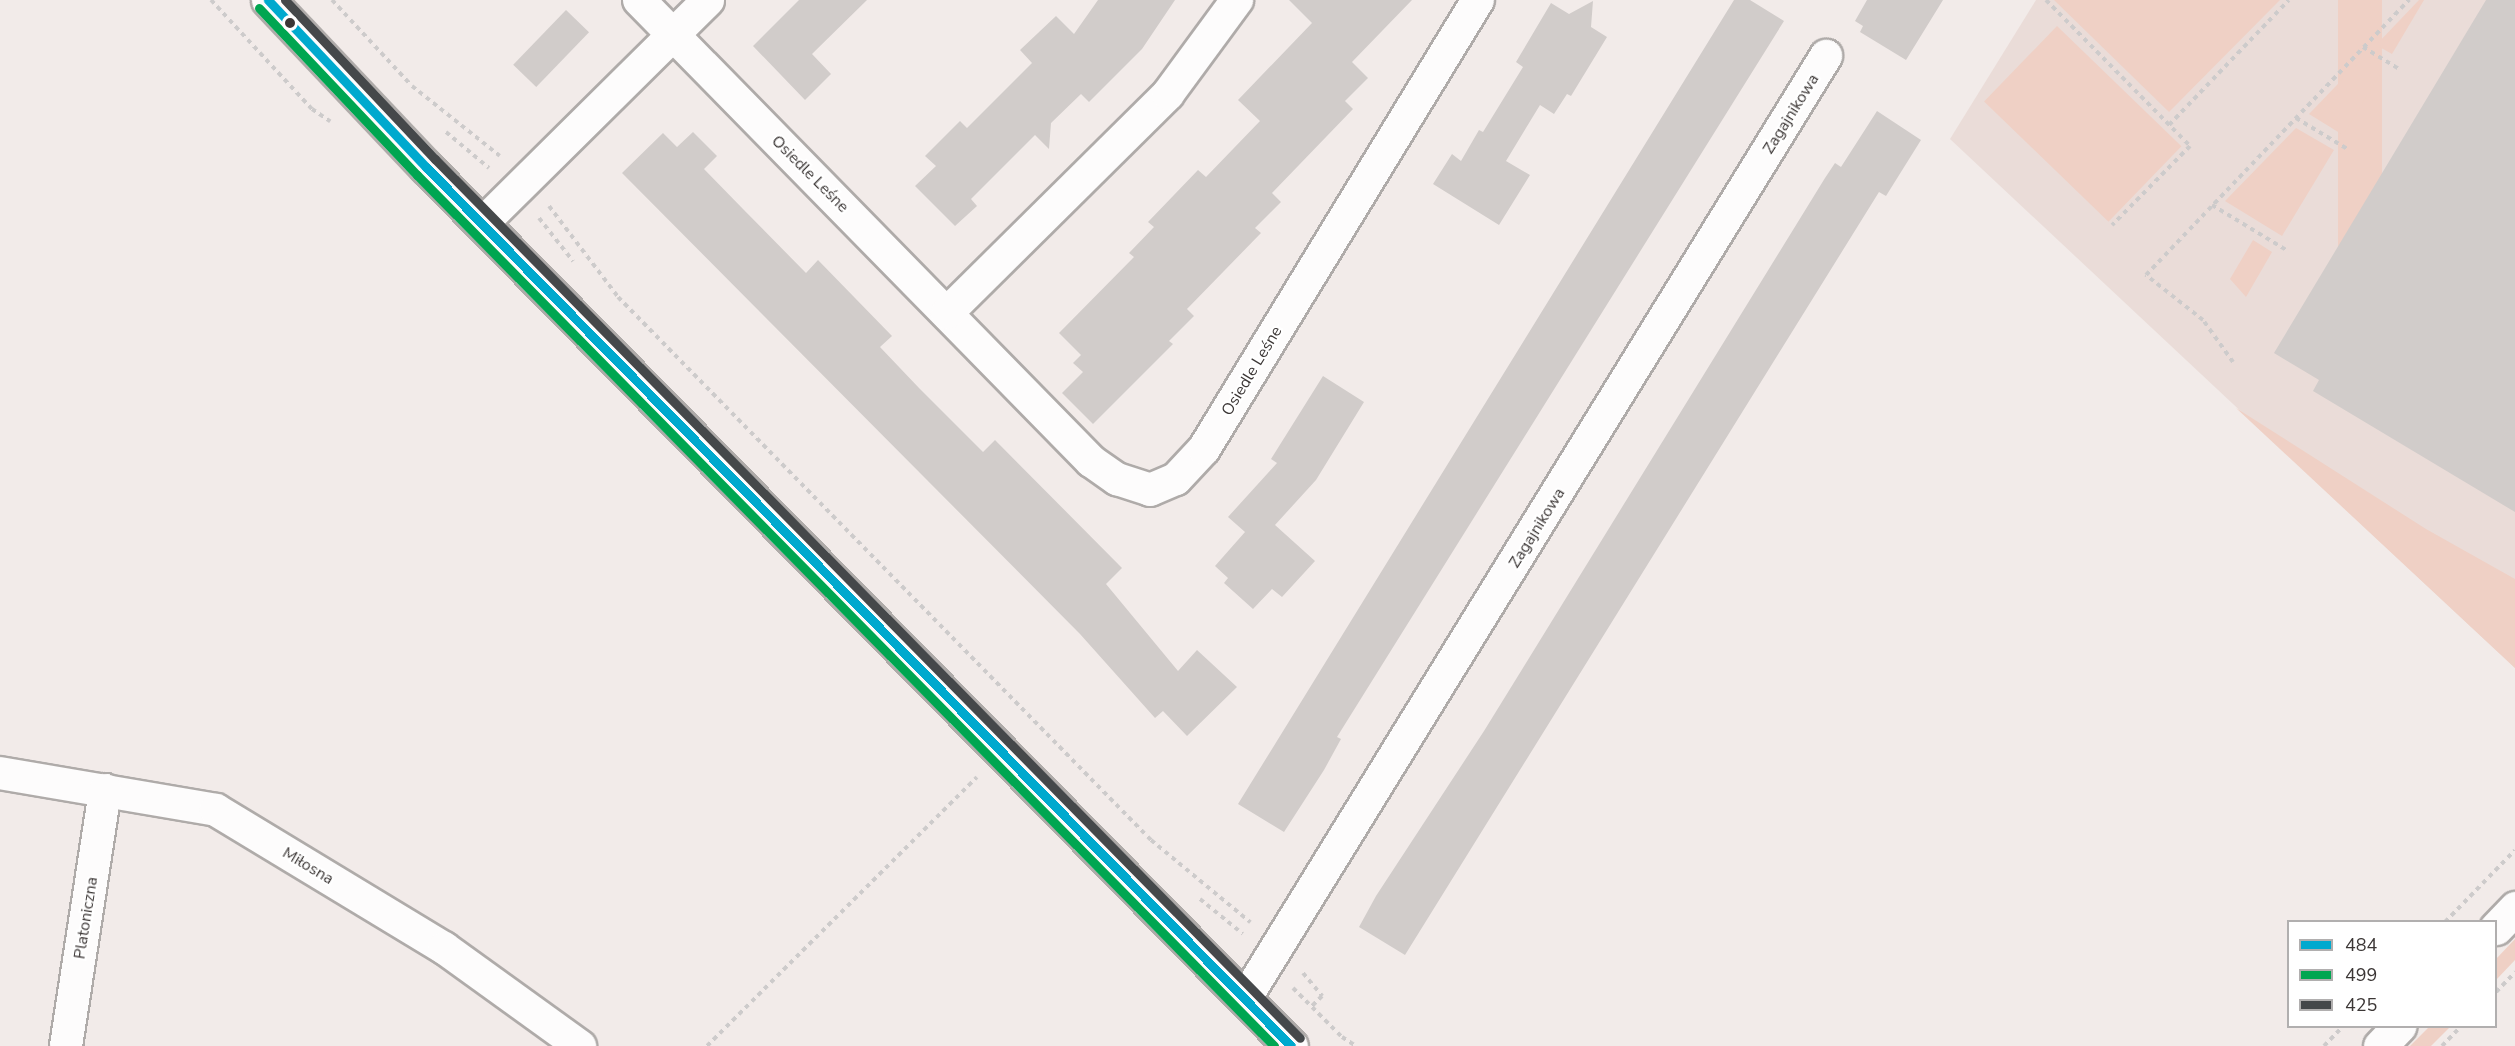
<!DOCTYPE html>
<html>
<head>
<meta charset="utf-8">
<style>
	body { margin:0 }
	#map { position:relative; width:2515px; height:1046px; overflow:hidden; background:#f2ebe9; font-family:"Nunito Sans",sans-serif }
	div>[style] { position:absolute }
	.built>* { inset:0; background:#eadcd8 }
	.green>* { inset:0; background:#efd0c5; transform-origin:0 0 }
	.building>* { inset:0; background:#d1ccca; transform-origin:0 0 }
	.path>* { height:4px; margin-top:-2px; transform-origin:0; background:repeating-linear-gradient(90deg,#cdcbcb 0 4.5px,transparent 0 9px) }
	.roads { filter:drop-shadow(2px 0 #afaba9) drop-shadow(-2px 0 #afaba9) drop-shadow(0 2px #afaba9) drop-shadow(0 -2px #afaba9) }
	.street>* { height:32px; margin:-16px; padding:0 16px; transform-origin:16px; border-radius:16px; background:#fdfcfc }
	.secondary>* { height:33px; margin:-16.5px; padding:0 16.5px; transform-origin:16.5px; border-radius:16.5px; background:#fdfcfc }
	.bus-1>* { height:9px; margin:-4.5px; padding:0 4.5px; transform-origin:4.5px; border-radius:4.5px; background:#00a9ce }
	.bus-2>* { height:9px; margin:-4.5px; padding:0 4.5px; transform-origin:4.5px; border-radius:4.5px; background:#00a651 }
	.bus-3>* { height:9px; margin:-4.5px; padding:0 4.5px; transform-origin:4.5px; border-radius:4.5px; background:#45484a }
	.dots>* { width:16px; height:16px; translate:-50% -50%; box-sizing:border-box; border:3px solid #fff; border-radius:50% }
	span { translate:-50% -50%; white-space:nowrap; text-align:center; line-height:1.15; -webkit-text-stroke:4.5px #fff; paint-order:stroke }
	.street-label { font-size:16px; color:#3c3736 }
	.legend { position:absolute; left:2287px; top:920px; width:210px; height:108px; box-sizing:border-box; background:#fff; border:2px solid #b1afaf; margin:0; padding:8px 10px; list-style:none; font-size:18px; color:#3c3736 }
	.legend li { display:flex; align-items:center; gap:12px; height:30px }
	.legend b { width:30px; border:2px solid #b1afaf }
</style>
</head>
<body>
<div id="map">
	<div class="built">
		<div style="clip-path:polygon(2036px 0,2515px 0,2515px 668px,1950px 139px)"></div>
	</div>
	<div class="green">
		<div style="clip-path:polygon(2054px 0,2280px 0,2169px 112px)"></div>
		<div style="left:2338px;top:0;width:44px;height:330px"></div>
		<div style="clip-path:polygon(2419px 0,2424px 0,2392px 54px,2376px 45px)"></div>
		<div style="left:2057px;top:26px;width:173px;height:105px;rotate:44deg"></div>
		<div style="clip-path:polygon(2362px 59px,2382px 71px,2343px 135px,2309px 114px)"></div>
		<div style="clip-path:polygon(2296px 128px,2334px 150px,2282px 236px,2225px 201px)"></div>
		<div style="clip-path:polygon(2253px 240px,2272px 252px,2246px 297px,2230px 279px)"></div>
		<div style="clip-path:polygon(2236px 408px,2426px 529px,2515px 579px,2515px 668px)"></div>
		<div style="clip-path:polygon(2515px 939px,2515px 960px,2496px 980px,2496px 959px)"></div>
		<div style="clip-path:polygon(2429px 1027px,2450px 1027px,2431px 1046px,2410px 1046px)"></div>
	</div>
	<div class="building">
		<div style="clip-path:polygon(799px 0,867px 0,812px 54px,831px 74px,805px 100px,753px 46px)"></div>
		<div style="clip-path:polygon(1098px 0,1175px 0,1142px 49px,1089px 102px,1081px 94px,1051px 123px,1049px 149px,1035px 135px,971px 199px,977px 206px,955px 226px,915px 186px,936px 166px,925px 156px,960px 121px,967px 128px,1032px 63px,1020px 50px,1056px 16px,1074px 34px)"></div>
		<div style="clip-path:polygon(1289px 0,1412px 0,1352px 62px,1368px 78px,1345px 101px,1353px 109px,1272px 193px,1281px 202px,1255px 228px,1261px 233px,1187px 309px,1194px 316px,1169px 341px,1173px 344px,1093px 424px,1062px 393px,1083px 372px,1073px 363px,1081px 355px,1059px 333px,1134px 257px,1129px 253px,1154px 227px,1148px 222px,1198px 170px,1206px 177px,1260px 121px,1238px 100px,1312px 23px)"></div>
		<div style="clip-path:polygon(1734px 0,1750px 0,1784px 21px,1337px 737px,1341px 739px,1324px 770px,1284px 832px,1238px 804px)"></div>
		<div style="clip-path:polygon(1867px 0,1943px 0,1906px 60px,1860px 32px,1863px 26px,1855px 21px)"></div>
		<div style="clip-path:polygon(2486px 0,2515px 0,2515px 512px,2313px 391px,2319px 380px,2274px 353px)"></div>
		<div style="clip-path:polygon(1593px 1px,1591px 27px,1607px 37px,1571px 96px,1567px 94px,1554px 114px,1540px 105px,1506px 161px,1530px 175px,1499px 225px,1433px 184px,1452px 154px,1461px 161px,1479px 130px,1483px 132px,1523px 67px,1516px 62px,1551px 3px,1569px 14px)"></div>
		<div style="left:566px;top:10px;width:32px;height:76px;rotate:44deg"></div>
		<div style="clip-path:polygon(1877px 111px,1921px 140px,1886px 196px,1879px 192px,1405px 955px,1359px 927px,1376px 896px,1484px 731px,1825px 178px,1835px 163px,1841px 167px)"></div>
		<div style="clip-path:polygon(693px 132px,717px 156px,704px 169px,743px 209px,806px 273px,818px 260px,892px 336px,880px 347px,919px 388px,983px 452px,995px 440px,1122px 568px,1106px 584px,1178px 671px,1197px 650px,1237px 687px,1187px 736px,1163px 711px,1155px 718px,1080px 634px,622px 173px,663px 133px,677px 147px)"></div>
		<div style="clip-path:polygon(1323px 376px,1364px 402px,1316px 480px,1275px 525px,1315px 561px,1282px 597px,1272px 589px,1253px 609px,1224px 583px,1228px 578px,1215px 566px,1245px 532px,1228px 517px,1277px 463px,1271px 459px)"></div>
	</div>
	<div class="path">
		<div style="left:211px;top:0;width:149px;rotate:47.2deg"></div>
		<div style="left:312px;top:109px;width:22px;rotate:34deg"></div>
		<div style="left:332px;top:0;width:117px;rotate:47.1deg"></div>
		<div style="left:412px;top:86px;width:112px;rotate:38.5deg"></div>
		<div style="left:2046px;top:0;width:205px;rotate:45.4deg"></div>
		<div style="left:2190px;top:146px;width:111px;rotate:134.6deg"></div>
		<div style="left:2363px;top:47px;width:42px;rotate:31.4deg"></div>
		<div style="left:2296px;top:118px;width:62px;rotate:31.1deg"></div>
		<div style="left:2169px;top:125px;width:173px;rotate:-46.2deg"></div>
		<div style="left:446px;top:132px;width:56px;rotate:39.9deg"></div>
		<div style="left:2212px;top:205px;width:89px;rotate:31.2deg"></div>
		<div style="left:549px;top:206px;width:114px;rotate:52.8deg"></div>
		<div style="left:618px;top:297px;width:761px;rotate:45.53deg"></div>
		<div style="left:1151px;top:840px;width:129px;rotate:39.6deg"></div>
		<div style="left:539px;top:218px;width:55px;rotate:51.7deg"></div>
		<div style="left:2233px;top:362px;width:52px;rotate:-125.5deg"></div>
		<div style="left:2203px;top:320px;width:73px;rotate:-141.7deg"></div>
		<div style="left:2146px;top:275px;width:381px;rotate:-46.3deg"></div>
		<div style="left:1200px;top:899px;width:55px;rotate:39.1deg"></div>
		<div style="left:2445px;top:922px;width:100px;rotate:-45.8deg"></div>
		<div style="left:1303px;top:973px;width:30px;rotate:50deg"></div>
		<div style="left:1322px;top:996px;width:17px;rotate:135deg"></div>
		<div style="left:1293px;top:988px;width:69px;rotate:45deg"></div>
		<div style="left:1342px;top:1037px;width:17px;rotate:33deg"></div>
		<div style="left:2496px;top:992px;width:28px;rotate:-46deg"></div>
		<div style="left:707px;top:1046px;width:381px;rotate:-44.9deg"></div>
		<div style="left:2324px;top:1046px;width:28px;rotate:-46deg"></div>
		<div style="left:2442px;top:1046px;width:28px;rotate:-46deg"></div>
	</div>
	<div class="roads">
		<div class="street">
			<div style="left:639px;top:0;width:646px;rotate:45.56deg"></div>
			<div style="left:1091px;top:461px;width:32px;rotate:35deg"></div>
			<div style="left:1117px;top:479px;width:35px;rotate:18deg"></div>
			<div style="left:1150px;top:490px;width:28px;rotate:-23deg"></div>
			<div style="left:1176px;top:479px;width:41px;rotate:-47deg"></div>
			<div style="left:1204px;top:449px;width:526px;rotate:-58.61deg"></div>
			<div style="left:482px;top:224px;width:318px;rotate:-44.7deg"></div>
			<div style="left:947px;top:313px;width:311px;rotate:-44.7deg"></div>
			<div style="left:1168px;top:94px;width:117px;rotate:-53.7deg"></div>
			<div style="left:0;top:773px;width:219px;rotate:9.7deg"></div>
			<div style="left:216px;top:810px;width:267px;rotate:31.2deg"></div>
			<div style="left:444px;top:948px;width:168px;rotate:35.8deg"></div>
			<div style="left:1245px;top:999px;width:1108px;rotate:-58.36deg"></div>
			<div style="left:66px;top:1046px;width:259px;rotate:-81.3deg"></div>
		</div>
		<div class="secondary">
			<div style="left:268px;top:0;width:230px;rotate:46.6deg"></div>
			<div style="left:426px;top:167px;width:1233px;rotate:45.46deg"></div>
			<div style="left:2496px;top:928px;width:28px;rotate:-46deg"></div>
			<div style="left:2380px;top:1046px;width:28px;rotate:-46deg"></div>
		</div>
	</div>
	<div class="bus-1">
		<div style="left:268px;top:0;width:230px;rotate:46.6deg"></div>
		<div style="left:426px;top:167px;width:1233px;rotate:45.46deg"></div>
	</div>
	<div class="bus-2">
		<div style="left:259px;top:8px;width:230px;rotate:46.6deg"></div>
		<div style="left:417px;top:175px;width:1222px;rotate:45.46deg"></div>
	</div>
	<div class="bus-3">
		<div style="left:285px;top:0;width:219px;rotate:46.7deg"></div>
		<div style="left:435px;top:159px;width:1233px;rotate:45.46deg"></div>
	</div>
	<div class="dots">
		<div style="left:290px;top:23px;background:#3c3736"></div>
	</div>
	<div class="street-label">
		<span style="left:1791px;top:114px;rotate:-58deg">Zagajnikowa</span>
		<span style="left:810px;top:174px;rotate:45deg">Osiedle Leśne</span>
		<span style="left:1252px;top:371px;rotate:-59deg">Osiedle Leśne</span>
		<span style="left:1537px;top:528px;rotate:-58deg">Zagajnikowa</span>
		<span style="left:308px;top:866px;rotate:31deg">Miłosna</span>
		<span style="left:86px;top:918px;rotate:-81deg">Platoniczna</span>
	</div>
	<ul class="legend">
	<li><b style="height:8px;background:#00a9ce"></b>484</li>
	<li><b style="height:8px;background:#00a651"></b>499</li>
	<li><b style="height:8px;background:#45484a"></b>425</li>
	</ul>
</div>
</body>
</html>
